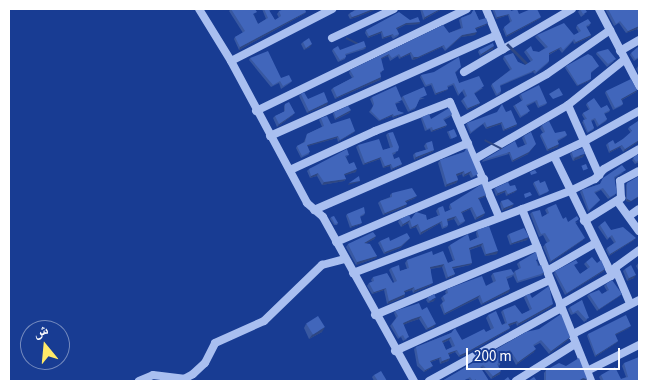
<!DOCTYPE html>
<html>
<head>
<meta charset="utf-8">
<style>
	body { margin:0 }
	#map { position:relative; width:648px; height:390px; overflow:hidden; background:#183c93; font-family:"Source Sans 3","Noto Naskh Arabic",sans-serif }
	div>[style] { position:absolute }
	.minor>* { height:8px; margin:-4px; padding:0 4px; transform-origin:4px; border-radius:4px; background:#a9bff0 }
	.wall>* { inset:0; background:#3858a1 }
	.shaded-wall>* { inset:0; background:#2e4783; transform-origin:0 0 }
	.building>* { inset:0; background:#4166bb; transform-origin:0 0 }
	span { translate:-50% -50%; white-space:nowrap; text-align:center; line-height:1.15; -webkit-text-stroke:4px #183c93; paint-order:stroke }
	.frame { position:absolute; inset:0; border:10px solid #fff; pointer-events:none }
	.north { position:absolute; left:20px; top:320px; width:50px; height:50px; box-sizing:border-box; background:#183c93; border:1px solid #748abe; border-radius:50%; rotate:343deg; font-size:14px; font-weight:700; line-height:20px; text-align:center; color:#fff }
	.north::after { content:''; display:block; margin:auto; width:18px; height:22px; background:#ffe968; clip-path:polygon(50% 0,100% 100%,50% 72%,0 100%) }
	.scale { position:absolute; left:466px; top:348px; width:154px; height:22px; box-sizing:border-box; border:2px solid #fff; border-top:0; padding-left:6px; font-size:15px; line-height:18px; white-space:nowrap; color:#fff; -webkit-text-stroke:4px #183c93; paint-order:stroke }
</style>
</head>
<body>
<div id="map">
	<div class="minor">
		<div style="left:199px;top:9px;width:61px;rotate:58.4deg"></div>
		<div style="left:231px;top:61px;width:161px;rotate:61.8deg"></div>
		<div style="left:307px;top:203px;width:21px;rotate:41deg"></div>
		<div style="left:323px;top:217px;width:188px;rotate:61deg"></div>
		<div style="left:486px;top:9px;width:44px;rotate:67.5deg"></div>
		<div style="left:599px;top:9px;width:87px;rotate:62.5deg"></div>
		<div style="left:332px;top:38px;width:68px;rotate:-25.1deg"></div>
		<div style="left:620px;top:51px;width:22px;rotate:-30deg"></div>
		<div style="left:231px;top:61px;width:114px;rotate:-27.2deg"></div>
		<div style="left:464px;top:72px;width:125px;rotate:-30.3deg"></div>
		<div style="left:568px;top:105px;width:77px;rotate:66.1deg"></div>
		<div style="left:256px;top:111px;width:234px;rotate:-25.8deg"></div>
		<div style="left:460px;top:122px;width:99px;rotate:-28.9deg"></div>
		<div style="left:547px;top:74px;width:77px;rotate:-34.9deg"></div>
		<div style="left:270px;top:136px;width:248px;rotate:-24deg"></div>
		<div style="left:554px;top:156px;width:132px;rotate:64deg"></div>
		<div style="left:475px;top:159px;width:108px;rotate:-30.1deg"></div>
		<div style="left:568px;top:105px;width:72px;rotate:-38.8deg"></div>
		<div style="left:290px;top:170px;width:94px;rotate:-24.6deg"></div>
		<div style="left:375px;top:131px;width:80px;rotate:-21.1deg"></div>
		<div style="left:450px;top:102px;width:125px;rotate:66.9deg"></div>
		<div style="left:487px;top:187px;width:106px;rotate:-25.1deg"></div>
		<div style="left:583px;top:142px;width:64px;rotate:-29deg"></div>
		<div style="left:617px;top:201px;width:37px;rotate:54deg"></div>
		<div style="left:522px;top:209px;width:185px;rotate:68.1deg"></div>
		<div style="left:314px;top:210px;width:168px;rotate:-23.5deg"></div>
		<div style="left:629px;top:216px;width:12px;rotate:-35deg"></div>
		<div style="left:584px;top:221px;width:44px;rotate:-31.9deg"></div>
		<div style="left:621px;top:198px;width:17px;rotate:-93deg"></div>
		<div style="left:620px;top:181px;width:21px;rotate:-28deg"></div>
		<div style="left:336px;top:242px;width:161px;rotate:-23.1deg"></div>
		<div style="left:615px;top:268px;width:39px;rotate:67deg"></div>
		<div style="left:547px;top:271px;width:54px;rotate:-29.9deg"></div>
		<div style="left:353px;top:273px;width:232px;rotate:-20.7deg"></div>
		<div style="left:570px;top:191px;width:28px;rotate:-26deg"></div>
		<div style="left:595px;top:179px;width:13px;rotate:-48deg"></div>
		<div style="left:604px;top:169px;width:40px;rotate:-29.7deg"></div>
		<div style="left:560px;top:305px;width:59px;rotate:-29.6deg"></div>
		<div style="left:611px;top:276px;width:10px;rotate:-61deg"></div>
		<div style="left:616px;top:267px;width:29px;rotate:-36deg"></div>
		<div style="left:375px;top:315px;width:176px;rotate:-22.8deg"></div>
		<div style="left:571px;top:335px;width:76px;rotate:-27.2deg"></div>
		<div style="left:395px;top:351px;width:170px;rotate:-24.6deg"></div>
		<div style="left:587px;top:371px;width:58px;rotate:-26.6deg"></div>
		<div style="left:139px;top:381px;width:15px;rotate:-23deg"></div>
		<div style="left:153px;top:375px;width:31px;rotate:7deg"></div>
		<div style="left:184px;top:379px;width:10px;rotate:-29deg"></div>
		<div style="left:193px;top:374px;width:16px;rotate:-43deg"></div>
		<div style="left:205px;top:363px;width:22px;rotate:-63deg"></div>
		<div style="left:215px;top:343px;width:54px;rotate:-24.2deg"></div>
		<div style="left:264px;top:321px;width:81px;rotate:-44deg"></div>
		<div style="left:322px;top:265px;width:24px;rotate:-15deg"></div>
		<div style="left:429px;top:381px;width:151px;rotate:-28.9deg"></div>
		<div style="left:516px;top:381px;width:70px;rotate:-32.1deg"></div>
	</div>
	<div class="wall">
		<div style="clip-path:polygon(231px 9px,238px 10px,255px 15px,254px 15px,258px 24px,266px 19px,262px 9px,273px 9px,269px 11px,275px 20px,279px 18px,277px 14px,279px 11px,306px 12px,304px 14px,239px 50px,234px 39px,235px 37px,243px 33px,229px 11px)"></div>
		<div style="clip-path:polygon(353px 9px,377px 9px,357px 17px,350px 19px,348px 15px,350px 13px,354px 11px)"></div>
		<div style="clip-path:polygon(420px 9px,442px 9px,423px 20px)"></div>
		<div style="clip-path:polygon(474px 9px,479px 20px,486px 25px,476px 29px,475px 35px,461px 37px,445px 51px,442px 47px,416px 59px,412px 60px,410px 54px,399px 59px,398px 56px,390px 61px,388px 56px,381px 59px,382px 72px,380px 73px,381px 77px,380px 80px,335px 99px,331px 90px,333px 88px,352px 78px,349px 73px,350px 70px,443px 25px,449px 33px,461px 28px,459px 20px,461px 18px,471px 14px)"></div>
		<div style="clip-path:polygon(492px 9px,510px 9px,511px 11px,519px 14px,541px 17px,539px 19px,506px 37px,503px 29px,510px 22px,508px 15px,496px 19px)"></div>
		<div style="clip-path:polygon(580px 9px,585px 14px,581px 17px,578px 12px)"></div>
		<div style="clip-path:polygon(605px 9px,639px 9px,639px 32px,637px 29px,626px 33px,619px 23px,614px 26px)"></div>
		<div style="clip-path:polygon(410px 20px,420px 22px,419px 24px,405px 25px,397px 29px,399px 34px,398px 36px,393px 39px,391px 36px,382px 39px,381px 33px,368px 38px,365px 33px,366px 30px)"></div>
		<div style="clip-path:polygon(591px 23px,589px 26px,586px 27px,591px 35px,590px 37px,574px 44px,573px 41px,562px 53px,559px 49px,549px 55px,549px 61px,548px 63px,535px 74px,533px 72px,500px 86px,501px 91px,500px 94px,496px 96px,491px 86px,492px 84px,510px 70px,503px 59px,504px 56px,525px 65px,531px 62px,524px 52px,526px 50px,539px 52px,545px 48px,535px 37px,537px 35px,574px 35px,579px 33px,576px 28px,577px 25px)"></div>
		<div style="clip-path:polygon(303px 42px,310px 47px,304px 50px,301px 44px)"></div>
		<div style="clip-path:polygon(366px 47px,365px 49px,346px 55px,345px 59px,338px 62px,332px 51px,333px 49px,340px 50px)"></div>
		<div style="clip-path:polygon(493px 49px,480px 56px,478px 52px,479px 50px)"></div>
		<div style="clip-path:polygon(597px 52px,614px 61px,607px 67px,596px 54px)"></div>
		<div style="clip-path:polygon(631px 53px,639px 58px,634px 61px,630px 55px)"></div>
		<div style="clip-path:polygon(250px 58px,281px 78px,292px 81px,290px 83px,281px 89px,279px 83px,271px 87px,249px 60px)"></div>
		<div style="clip-path:polygon(566px 66px,599px 66px,591px 73px,589px 81px,577px 86px,565px 68px)"></div>
		<div style="clip-path:polygon(638px 66px,639px 66px,639px 74px,636px 69px)"></div>
		<div style="clip-path:polygon(459px 69px,455px 73px,459px 83px,483px 88px,474px 94px,480px 103px,478px 105px,467px 110px,461px 101px,465px 97px,462px 91px,458px 96px,453px 85px,448px 87px,448px 89px,447px 90px,435px 95px,431px 85px,425px 87px,420px 77px,421px 75px)"></div>
		<div style="clip-path:polygon(637px 90px,636px 92px,622px 100px,623px 104px,621px 106px,613px 110px,605px 93px,606px 91px)"></div>
		<div style="clip-path:polygon(301px 94px,308px 99px,327px 105px,307px 113px,299px 96px)"></div>
		<div style="clip-path:polygon(521px 94px,547px 103px,545px 105px,538px 108px,535px 102px,527px 106px,528px 113px,520px 118px,513px 106px,515px 105px,522px 101px,519px 96px)"></div>
		<div style="clip-path:polygon(403px 96px,425px 98px,419px 100px,415px 109px,408px 112px,401px 98px)"></div>
		<div style="clip-path:polygon(372px 97px,401px 102px,395px 104px,398px 111px,404px 113px,402px 114px,393px 118px,392px 116px,379px 121px,369px 112px,373px 106px,370px 99px)"></div>
		<div style="clip-path:polygon(587px 103px,601px 108px,610px 110px,609px 112px,604px 114px,607px 119px,606px 121px,597px 127px,594px 120px,591px 121px,594px 128px,593px 130px,587px 133px,582px 122px,585px 120px,582px 115px,583px 113px,589px 110px,586px 105px)"></div>
		<div style="clip-path:polygon(285px 104px,293px 115px,277px 127px,273px 118px,275px 116px,284px 112px,284px 106px)"></div>
		<div style="clip-path:polygon(351px 110px,349px 113px,335px 120px,333px 114px,334px 112px)"></div>
		<div style="clip-path:polygon(506px 112px,517px 124px,516px 126px,503px 131px,501px 124px,486px 129px,483px 124px,470px 134px,466px 125px,467px 123px)"></div>
		<div style="clip-path:polygon(452px 114px,450px 117px,444px 120px,447px 125px,445px 127px,431px 132px,430px 129px,425px 131px,421px 119px,422px 117px,431px 119px)"></div>
		<div style="clip-path:polygon(321px 118px,331px 124px,355px 131px,353px 133px,338px 142px,337px 138px,307px 146px,309px 154px,301px 158px,296px 148px,297px 146px,304px 142px,307px 134px,322px 127px,319px 120px)"></div>
		<div style="clip-path:polygon(542px 125px,555px 133px,567px 135px,565px 137px,558px 141px,558px 147px,547px 151px,540px 136px,541px 134px,543px 133px,540px 128px)"></div>
		<div style="clip-path:polygon(629px 127px,639px 141px,623px 152px,620px 147px,609px 153px,606px 145px,608px 143px,615px 144px,623px 139px,631px 133px,628px 129px)"></div>
		<div style="clip-path:polygon(448px 131px,456px 137px,450px 139px,447px 132px)"></div>
		<div style="clip-path:polygon(531px 132px,528px 154px,512px 162px,509px 154px,482px 162px,483px 160px,525px 145px,522px 138px,524px 136px)"></div>
		<div style="clip-path:polygon(388px 133px,396px 153px,393px 155px,394px 159px,402px 164px,400px 166px,391px 170px,390px 166px,383px 168px,380px 159px,363px 165px,356px 147px,358px 145px,383px 150px,390px 148px,386px 135px)"></div>
		<div style="clip-path:polygon(426px 143px,434px 150px,432px 152px,414px 160px,413px 155px,415px 153px,426px 150px,424px 146px)"></div>
		<div style="clip-path:polygon(464px 152px,476px 176px,471px 178px,469px 174px,463px 177px,462px 174px,457px 176px,458px 180px,456px 183px,445px 187px,438px 163px,440px 160px)"></div>
		<div style="clip-path:polygon(572px 152px,583px 157px,573px 161px,570px 154px)"></div>
		<div style="clip-path:polygon(639px 153px,639px 162px,635px 164px,632px 160px)"></div>
		<div style="clip-path:polygon(349px 155px,346px 157px,349px 164px,356px 172px,344px 175px,346px 179px,344px 181px,322px 185px,317px 176px,310px 178px,307px 171px,309px 169px)"></div>
		<div style="clip-path:polygon(624px 172px,615px 178px,615px 195px,608px 199px,601px 190px,595px 193px,600px 200px,588px 212px,580px 192px,582px 190px,600px 184px,603px 178px)"></div>
		<div style="clip-path:polygon(534px 182px,540px 183px,548px 192px,539px 196px,533px 184px)"></div>
		<div style="clip-path:polygon(627px 183px,630px 202px,626px 201px,626px 185px)"></div>
		<div style="clip-path:polygon(510px 186px,515px 192px,506px 196px,505px 192px,496px 196px,494px 190px,495px 188px)"></div>
		<div style="clip-path:polygon(392px 193px,415px 198px,406px 202px,407px 204px,405px 207px,383px 215px,378px 203px,380px 201px,390px 197px,390px 195px)"></div>
		<div style="clip-path:polygon(486px 195px,484px 197px,479px 199px,485px 213px,483px 216px,475px 220px,470px 209px,462px 213px,465px 221px,463px 223px,458px 226px,454px 219px,447px 221px,448px 225px,447px 227px,442px 229px,440px 223px,420px 235px,416px 227px,410px 229px,408px 223px,401px 227px,398px 222px,400px 219px,427px 220px,438px 216px,436px 211px,438px 208px,445px 212px,450px 210px,449px 207px,450px 204px)"></div>
		<div style="clip-path:polygon(501px 201px,512px 207px,502px 211px,500px 204px)"></div>
		<div style="clip-path:polygon(547px 208px,568px 222px,578px 222px,575px 223px,583px 240px,550px 263px,543px 247px,545px 244px,547px 243px,543px 235px,539px 237px,530px 214px,532px 212px,542px 217px,547px 214px,545px 210px)"></div>
		<div style="clip-path:polygon(365px 213px,364px 215px,360px 217px,361px 224px,350px 228px,346px 216px,347px 214px)"></div>
		<div style="clip-path:polygon(331px 217px,338px 223px,337px 225px,334px 225px,330px 219px)"></div>
		<div style="clip-path:polygon(600px 225px,611px 230px,634px 240px,609px 256px,606px 250px,607px 248px,614px 243px,610px 237px,607px 240px,598px 227px)"></div>
		<div style="clip-path:polygon(477px 230px,497px 254px,485px 256px,481px 246px,470px 250px,472px 263px,470px 265px,453px 269px,455px 274px,453px 276px,446px 279px,442px 267px,431px 269px,431px 285px,413px 293px,412px 290px,405px 292px,405px 294px,404px 297px,387px 304px,384px 290px,372px 294px,367px 286px,369px 283px,372px 282px,371px 280px,373px 277px,393px 283px,394px 282px,389px 270px,391px 268px,400px 271px,407px 269px,405px 263px,407px 260px,433px 255px,448px 263px,453px 261px,448px 247px,450px 245px,470px 241px,477px 238px,476px 233px)"></div>
		<div style="clip-path:polygon(509px 234px,527px 240px,510px 245px,507px 236px)"></div>
		<div style="clip-path:polygon(376px 236px,374px 239px,366px 243px,377px 256px,376px 258px,356px 265px,346px 247px,348px 244px)"></div>
		<div style="clip-path:polygon(410px 238px,400px 248px,384px 254px,378px 243px,380px 241px,390px 241px)"></div>
		<div style="clip-path:polygon(537px 261px,543px 275px,517px 283px,513px 275px,512px 277px,507px 279px,509px 292px,481px 305px,478px 298px,444px 315px,440px 305px,443px 302px,441px 298px,443px 296px,446px 294px,445px 292px,447px 289px,486px 286px,493px 282px,491px 276px,493px 273px,513px 273px,515px 271px,519px 269px,517px 264px,519px 262px)"></div>
		<div style="clip-path:polygon(586px 262px,604px 271px,565px 295px,554px 274px,555px 271px,576px 265px,574px 266px,580px 274px,588px 269px,584px 264px)"></div>
		<div style="clip-path:polygon(639px 262px,639px 272px,636px 266px)"></div>
		<div style="clip-path:polygon(625px 269px,634px 278px,627px 281px,623px 271px)"></div>
		<div style="clip-path:polygon(606px 284px,620px 296px,597px 311px,587px 296px,589px 294px,602px 294px,607px 291px,604px 286px)"></div>
		<div style="clip-path:polygon(evenodd,526px 295px,551px 307px,517px 326px,516px 323px,509px 326px,510px 328px,508px 330px,465px 355px,459px 357px,455px 352px,448px 355px,450px 358px,448px 361px,440px 364px,439px 359px,431px 362px,431px 368px,424px 372px,417px 366px,414px 349px,416px 347px,451px 333px,462px 340px,486px 332px,491px 330px,486px 318px,488px 315px,502px 325px,505px 323px,501px 312px,503px 310px,522px 314px,530px 311px,524px 298px,526px 295px,449px 340px,452px 347px,446px 350px,443px 343px,449px 340px)"></div>
		<div style="clip-path:polygon(428px 297px,434px 301px,428px 303px,426px 300px)"></div>
		<div style="clip-path:polygon(582px 300px,587px 320px,584px 322px,576px 313px,571px 315px,568px 309px,570px 307px)"></div>
		<div style="clip-path:polygon(422px 310px,434px 327px,426px 330px,419px 319px,410px 322px,403px 325px,407px 339px,403px 341px,401px 337px,398px 339px,390px 326px,396px 318px,394px 313px,395px 311px)"></div>
		<div style="clip-path:polygon(306px 324px,322px 332px,309px 339px,304px 328px)"></div>
		<div style="clip-path:polygon(629px 328px,615px 335px,618px 341px,616px 343px,595px 357px,587px 336px,588px 334px)"></div>
		<div style="clip-path:polygon(526px 332px,570px 337px,568px 340px,549px 354px,540px 343px,534px 346px,534px 352px,516px 365px,509px 352px,501px 356px,500px 365px,498px 366px,500px 374px,491px 379px,482px 367px,481px 368px,489px 381px,470px 381px,469px 379px,442px 381px)"></div>
		<div style="clip-path:polygon(624px 363px,639px 381px,601px 381px,599px 377px,601px 375px,621px 379px,626px 377px,622px 366px)"></div>
		<div style="clip-path:polygon(546px 370px,587px 379px,585px 381px,581px 380px,579px 381px,544px 381px,544px 373px)"></div>
		<div style="clip-path:polygon(374px 375px,387px 381px,374px 381px,372px 377px)"></div>
	</div>
	<div class="shaded-wall">
		<div style="clip-path:polygon(373px 9px,377px 9px,357px 17px,350px 19px,352px 17px)"></div>
		<div style="clip-path:polygon(440px 9px,442px 9px,423px 20px,425px 17px)"></div>
		<div style="clip-path:polygon(306px 12px,304px 14px,239px 50px,240px 47px)"></div>
		<div style="clip-path:polygon(509px 14px,508px 15px,496px 19px,497px 17px)"></div>
		<div style="clip-path:polygon(541px 17px,539px 19px,506px 37px,507px 35px)"></div>
		<div style="clip-path:polygon(420px 22px,419px 24px,405px 25px,395px 30px,396px 28px,406px 23px)"></div>
		<div style="clip-path:polygon(488px 23px,486px 25px,474px 30px,475px 28px)"></div>
		<div style="clip-path:polygon(639px 26px,637px 29px,626px 33px,628px 31px)"></div>
		<div style="clip-path:polygon(382px 31px,381px 33px,368px 38px,369px 36px)"></div>
		<div style="clip-path:polygon(477px 32px,475px 35px,461px 37px,445px 51px,462px 35px)"></div>
		<div style="clip-path:polygon(393px 34px,391px 36px,382px 39px,384px 37px)"></div>
		<div style="clip-path:polygon(591px 35px,590px 37px,574px 44px,576px 42px)"></div>
		<div style="clip-path:polygon(312px 44px,310px 47px,304px 50px,306px 48px)"></div>
		<div style="clip-path:polygon(444px 45px,442px 47px,416px 59px,412px 60px,414px 57px)"></div>
		<div style="clip-path:polygon(494px 46px,493px 49px,480px 56px,481px 54px)"></div>
		<div style="left:366px;top:47px;width:2px;height:22px;rotate:117deg"></div>
		<div style="clip-path:polygon(561px 47px,559px 49px,548px 55px,549px 53px)"></div>
		<div style="clip-path:polygon(411px 52px,410px 54px,399px 59px,401px 57px)"></div>
		<div style="clip-path:polygon(389px 54px,388px 56px,379px 60px,381px 58px)"></div>
		<div style="left:535px;top:70px;width:3px;height:38px;rotate:135deg"></div>
		<div style="clip-path:polygon(381px 77px,380px 80px,335px 99px,337px 97px)"></div>
		<div style="clip-path:polygon(591px 79px,589px 81px,577px 86px,578px 85px)"></div>
		<div style="clip-path:polygon(448px 89px,447px 90px,435px 95px,436px 93px)"></div>
		<div style="clip-path:polygon(637px 90px,636px 92px,620px 101px,621px 99px)"></div>
		<div style="clip-path:polygon(328px 102px,327px 105px,307px 113px,309px 111px)"></div>
		<div style="clip-path:polygon(480px 103px,478px 105px,467px 110px,468px 108px)"></div>
		<div style="clip-path:polygon(351px 110px,349px 113px,335px 120px,336px 118px)"></div>
		<div style="clip-path:polygon(295px 113px,293px 115px,277px 127px,279px 124px)"></div>
		<div style="clip-path:polygon(404px 113px,402px 114px,393px 118px,394px 116px)"></div>
		<div style="clip-path:polygon(393px 114px,392px 116px,379px 121px,380px 120px)"></div>
		<div style="clip-path:polygon(502px 122px,501px 124px,486px 129px,487px 127px)"></div>
		<div style="clip-path:polygon(517px 124px,516px 126px,503px 131px,505px 129px)"></div>
		<div style="clip-path:polygon(447px 125px,445px 127px,431px 132px,433px 130px)"></div>
		<div style="clip-path:polygon(355px 131px,353px 133px,338px 142px,340px 140px)"></div>
		<div style="clip-path:polygon(338px 136px,337px 138px,305px 147px,307px 145px)"></div>
		<div style="clip-path:polygon(639px 140px,639px 141px,623px 152px,625px 149px)"></div>
		<div style="clip-path:polygon(536px 144px,528px 154px,512px 162px,513px 160px)"></div>
		<div style="clip-path:polygon(559px 144px,558px 147px,547px 151px,548px 149px)"></div>
		<div style="clip-path:polygon(622px 145px,620px 147px,609px 153px,610px 151px)"></div>
		<div style="clip-path:polygon(434px 150px,432px 152px,414px 160px,416px 157px)"></div>
		<div style="left:510px;top:152px;width:2px;height:28px;rotate:117deg"></div>
		<div style="clip-path:polygon(585px 154px,583px 157px,573px 161px,575px 158px)"></div>
		<div style="clip-path:polygon(381px 157px,380px 159px,363px 165px,365px 163px)"></div>
		<div style="clip-path:polygon(391px 164px,390px 166px,383px 168px,385px 166px)"></div>
		<div style="clip-path:polygon(402px 164px,400px 166px,391px 170px,393px 168px)"></div>
		<div style="clip-path:polygon(357px 169px,356px 172px,342px 176px,344px 174px)"></div>
		<div style="clip-path:polygon(464px 171px,462px 174px,454px 177px,456px 174px)"></div>
		<div style="clip-path:polygon(471px 171px,469px 174px,463px 177px,465px 174px)"></div>
		<div style="clip-path:polygon(318px 173px,317px 176px,310px 178px,311px 176px)"></div>
		<div style="clip-path:polygon(346px 179px,344px 181px,322px 185px,324px 182px)"></div>
		<div style="clip-path:polygon(458px 180px,456px 183px,445px 187px,447px 184px)"></div>
		<div style="clip-path:polygon(360px 181px,359px 182px,348px 185px,349px 183px)"></div>
		<div style="clip-path:polygon(506px 190px,505px 192px,496px 196px,498px 193px)"></div>
		<div style="clip-path:polygon(517px 190px,515px 192px,506px 196px,508px 194px)"></div>
		<div style="clip-path:polygon(486px 195px,484px 197px,477px 200px,478px 198px)"></div>
		<div style="clip-path:polygon(417px 196px,415px 198px,404px 203px,405px 201px)"></div>
		<div style="clip-path:polygon(639px 196px,639px 197px,630px 202px,626px 201px,627px 199px)"></div>
		<div style="clip-path:polygon(407px 204px,405px 207px,383px 215px,385px 213px)"></div>
		<div style="clip-path:polygon(514px 204px,512px 207px,502px 211px,504px 208px)"></div>
		<div style="clip-path:polygon(472px 207px,470px 209px,459px 214px,461px 212px)"></div>
		<div style="clip-path:polygon(485px 213px,483px 216px,475px 220px,477px 217px)"></div>
		<div style="clip-path:polygon(456px 216px,454px 219px,445px 222px,447px 219px)"></div>
		<div style="clip-path:polygon(410px 220px,408px 223px,401px 227px,403px 224px)"></div>
		<div style="clip-path:polygon(442px 221px,440px 223px,420px 235px,421px 232px)"></div>
		<div style="clip-path:polygon(362px 223px,361px 224px,350px 228px,352px 226px)"></div>
		<div style="clip-path:polygon(418px 224px,416px 227px,410px 229px,412px 227px)"></div>
		<div style="clip-path:polygon(376px 236px,374px 239px,362px 246px,364px 243px)"></div>
		<div style="clip-path:polygon(529px 237px,527px 240px,510px 245px,512px 243px)"></div>
		<div style="clip-path:polygon(410px 238px,400px 248px,384px 254px,385px 252px)"></div>
		<div style="clip-path:polygon(585px 238px,583px 240px,550px 263px,551px 261px)"></div>
		<div style="clip-path:polygon(636px 238px,634px 240px,609px 256px,610px 254px)"></div>
		<div style="clip-path:polygon(483px 243px,481px 246px,468px 250px,469px 248px)"></div>
		<div style="clip-path:polygon(498px 251px,497px 254px,485px 256px,486px 254px)"></div>
		<div style="clip-path:polygon(377px 256px,376px 258px,356px 265px,357px 262px)"></div>
		<div style="clip-path:polygon(472px 263px,470px 265px,450px 269px,452px 267px)"></div>
		<div style="clip-path:polygon(444px 264px,442px 267px,429px 269px,430px 267px)"></div>
		<div style="clip-path:polygon(605px 269px,604px 271px,565px 295px,567px 293px)"></div>
		<div style="left:544px;top:273px;width:2px;height:27px;rotate:117deg"></div>
		<div style="clip-path:polygon(455px 274px,453px 276px,446px 279px,448px 277px)"></div>
		<div style="clip-path:polygon(636px 275px,634px 278px,627px 281px,629px 278px)"></div>
		<div style="clip-path:polygon(433px 283px,431px 285px,413px 293px,415px 290px)"></div>
		<div style="clip-path:polygon(414px 287px,412px 290px,402px 293px,404px 291px)"></div>
		<div style="clip-path:polygon(386px 288px,384px 290px,372px 294px,374px 292px)"></div>
		<div style="clip-path:polygon(510px 289px,509px 292px,481px 305px,483px 303px)"></div>
		<div style="clip-path:polygon(405px 294px,404px 297px,387px 304px,389px 301px)"></div>
		<div style="clip-path:polygon(622px 294px,620px 296px,597px 311px,599px 309px)"></div>
		<div style="clip-path:polygon(480px 295px,478px 298px,444px 315px,445px 313px)"></div>
		<div style="clip-path:polygon(436px 298px,434px 301px,428px 303px,430px 301px)"></div>
		<div style="clip-path:polygon(553px 304px,551px 307px,517px 326px,519px 323px)"></div>
		<div style="clip-path:polygon(421px 316px,419px 319px,410px 322px,401px 326px,403px 323px,412px 319px)"></div>
		<div style="clip-path:polygon(517px 321px,516px 323px,507px 327px,508px 324px)"></div>
		<div style="clip-path:polygon(436px 324px,434px 327px,426px 330px,428px 328px)"></div>
		<div style="clip-path:polygon(631px 326px,629px 328px,613px 336px,615px 334px)"></div>
		<div style="clip-path:polygon(325px 327px,322px 332px,309px 339px,312px 335px)"></div>
		<div style="clip-path:polygon(510px 328px,508px 330px,465px 355px,459px 357px,460px 355px)"></div>
		<div style="clip-path:polygon(451px 337px,449px 340px,440px 344px,442px 341px)"></div>
		<div style="clip-path:polygon(570px 337px,568px 340px,549px 354px,551px 351px)"></div>
		<div style="clip-path:polygon(618px 341px,616px 343px,595px 357px,596px 355px)"></div>
		<div style="clip-path:polygon(536px 349px,534px 352px,516px 365px,518px 362px)"></div>
		<div style="clip-path:polygon(457px 350px,455px 352px,446px 356px,448px 353px)"></div>
		<div style="clip-path:polygon(510px 350px,509px 352px,499px 357px,501px 354px)"></div>
		<div style="clip-path:polygon(441px 357px,439px 359px,428px 363px,430px 361px)"></div>
		<div style="clip-path:polygon(450px 358px,448px 361px,440px 364px,442px 361px)"></div>
		<div style="clip-path:polygon(433px 366px,431px 368px,424px 372px,425px 370px)"></div>
		<div style="clip-path:polygon(501px 371px,500px 374px,491px 379px,493px 376px)"></div>
		<div style="clip-path:polygon(583px 378px,587px 379px,585px 381px,581px 380px,578px 381px)"></div>
	</div>
	<div class="building">
		<div style="clip-path:polygon(231px 9px,237px 9px,238px 10px,239px 9px,255px 9px,257px 12px,253px 14px,258px 24px,268px 18px,264px 9px,271px 9px,269px 10px,275px 20px,281px 16px,279px 11px,284px 9px,305px 9px,306px 12px,240px 47px,235px 37px,245px 31px)"></div>
		<div style="clip-path:polygon(355px 9px,373px 9px,358px 15px,352px 17px,350px 13px,356px 10px)"></div>
		<div style="clip-path:polygon(422px 9px,440px 9px,425px 17px)"></div>
		<div style="clip-path:polygon(474px 9px,479px 20px,486px 18px,488px 23px,475px 28px,477px 32px,462px 35px,446px 49px,444px 45px,418px 57px,414px 57px,411px 52px,401px 57px,399px 54px,392px 58px,389px 54px,381px 58px,384px 70px,380px 72px,381px 77px,337px 97px,333px 88px,354px 77px,350px 70px,443px 25px,449px 33px,463px 28px,461px 18px,471px 14px)"></div>
		<div style="clip-path:polygon(494px 9px,510px 9px,511px 11px,517px 9px,519px 14px,531px 9px,537px 9px,541px 17px,507px 35px,504px 27px,512px 21px,509px 14px,497px 17px)"></div>
		<div style="clip-path:polygon(580px 9px,585px 9px,587px 12px,583px 14px)"></div>
		<div style="clip-path:polygon(608px 9px,639px 9px,639px 27px,639px 26px,628px 31px,620px 21px,616px 24px)"></div>
		<div style="clip-path:polygon(399px 12px,410px 20px,418px 17px,420px 22px,406px 23px,396px 28px,399px 34px,394px 36px,393px 34px,384px 37px,382px 31px,369px 36px,366px 30px)"></div>
		<div style="clip-path:polygon(588px 19px,591px 23px,586px 26px,591px 35px,576px 42px,574px 39px,563px 50px,561px 47px,549px 53px,549px 61px,536px 72px,535px 70px,500px 85px,501px 91px,497px 94px,492px 84px,512px 69px,504px 56px,513px 53px,518px 62px,525px 65px,533px 60px,526px 50px,531px 46px,533px 51px,539px 52px,548px 47px,537px 35px,564px 23px,574px 35px,581px 31px,577px 25px)"></div>
		<div style="clip-path:polygon(309px 38px,312px 44px,306px 48px,303px 42px)"></div>
		<div style="clip-path:polygon(364px 41px,366px 47px,345px 54px,346px 57px,340px 60px,333px 49px,338px 46px,340px 50px)"></div>
		<div style="clip-path:polygon(493px 43px,494px 46px,481px 54px,479px 50px)"></div>
		<div style="clip-path:polygon(639px 46px,639px 57px,635px 59px,631px 53px)"></div>
		<div style="clip-path:polygon(608px 49px,616px 59px,608px 64px,597px 52px)"></div>
		<div style="clip-path:polygon(268px 51px,281px 78px,289px 75px,292px 81px,283px 86px,280px 81px,273px 85px,250px 58px)"></div>
		<div style="clip-path:polygon(588px 54px,592px 56px,599px 66px,591px 72px,591px 79px,578px 85px,566px 66px)"></div>
		<div style="clip-path:polygon(459px 57px,461px 67px,455px 72px,459px 83px,479px 76px,484px 86px,474px 93px,480px 103px,468px 108px,463px 99px,467px 96px,464px 89px,459px 94px,454px 83px,447px 86px,448px 89px,436px 93px,432px 83px,426px 85px,421px 75px,434px 72px)"></div>
		<div style="clip-path:polygon(631px 79px,637px 90px,621px 99px,623px 104px,615px 108px,606px 91px)"></div>
		<div style="clip-path:polygon(539px 85px,547px 103px,539px 106px,537px 100px,526px 105px,530px 111px,521px 116px,515px 105px,523px 100px,521px 94px)"></div>
		<div style="clip-path:polygon(396px 86px,402px 100px,395px 103px,398px 111px,404px 113px,394px 116px,393px 114px,380px 120px,371px 111px,374px 104px,372px 97px)"></div>
		<div style="clip-path:polygon(424px 87px,427px 95px,420px 98px,416px 107px,410px 110px,403px 96px)"></div>
		<div style="clip-path:polygon(559px 88px,563px 95px,553px 99px,549px 94px)"></div>
		<div style="clip-path:polygon(304px 92px,308px 99px,324px 92px,328px 102px,309px 111px,301px 94px)"></div>
		<div style="clip-path:polygon(594px 98px,601px 108px,607px 105px,610px 110px,604px 113px,607px 119px,599px 125px,595px 118px,591px 120px,594px 128px,588px 132px,583px 120px,587px 119px,583px 113px,590px 109px,587px 103px)"></div>
		<div style="clip-path:polygon(289px 102px,295px 113px,279px 124px,275px 116px,285px 111px,285px 104px)"></div>
		<div style="clip-path:polygon(502px 104px,506px 112px,511px 110px,517px 124px,505px 129px,502px 122px,487px 127px,485px 122px,471px 132px,467px 123px,497px 112px)"></div>
		<div style="clip-path:polygon(348px 106px,351px 110px,336px 118px,334px 112px)"></div>
		<div style="clip-path:polygon(449px 108px,452px 114px,443px 119px,447px 125px,433px 130px,432px 127px,427px 129px,422px 117px,429px 114px,431px 119px)"></div>
		<div style="clip-path:polygon(327px 116px,331px 124px,350px 118px,355px 131px,340px 140px,338px 136px,307px 145px,310px 152px,302px 156px,297px 146px,305px 142px,307px 134px,324px 126px,321px 118px)"></div>
		<div style="clip-path:polygon(549px 121px,555px 133px,565px 131px,567px 135px,557px 140px,559px 144px,548px 149px,541px 134px,545px 132px,542px 125px)"></div>
		<div style="clip-path:polygon(638px 121px,639px 124px,639px 140px,625px 149px,622px 145px,610px 151px,608px 143px,613px 140px,615px 144px,623px 139px,632px 131px,629px 127px)"></div>
		<div style="left:454px;top:129px;width:8px;height:6px;rotate:67deg"></div>
		<div style="clip-path:polygon(393px 132px,399px 147px,398px 151px,392px 153px,394px 159px,399px 157px,402px 164px,393px 168px,391px 164px,385px 166px,381px 157px,365px 163px,358px 145px,379px 139px,383px 150px,393px 147px,388px 133px)"></div>
		<div style="clip-path:polygon(531px 132px,536px 144px,529px 152px,513px 160px,510px 152px,483px 160px,515px 141px,518px 148px,527px 144px,524px 136px)"></div>
		<div style="clip-path:polygon(432px 141px,434px 150px,416px 157px,415px 153px,428px 149px,426px 143px)"></div>
		<div style="clip-path:polygon(467px 148px,478px 174px,473px 176px,471px 171px,465px 174px,464px 171px,456px 174px,458px 180px,447px 184px,440px 160px,464px 152px)"></div>
		<div style="left:583px;top:148px;width:6px;height:12px;rotate:72deg"></div>
		<div style="clip-path:polygon(347px 149px,349px 155px,345px 156px,349px 164px,354px 162px,357px 169px,344px 174px,346px 179px,324px 182px,318px 173px,311px 176px,309px 169px)"></div>
		<div style="clip-path:polygon(639px 153px,639px 160px,636px 162px,633px 158px)"></div>
		<div style="left:586px;top:164px;width:5px;height:5px;rotate:68deg"></div>
		<div style="clip-path:polygon(622px 165px,626px 170px,614px 177px,617px 193px,610px 197px,603px 188px,594px 192px,600px 200px,589px 210px,582px 190px,600px 184px,603px 178px)"></div>
		<div style="clip-path:polygon(535px 170px,537px 173px,531px 175px,530px 172px)"></div>
		<div style="clip-path:polygon(359px 176px,360px 181px,349px 183px)"></div>
		<div style="clip-path:polygon(639px 176px,639px 196px,631px 201px,627px 199px,627px 183px)"></div>
		<div style="clip-path:polygon(539px 180px,540px 183px,545px 181px,549px 191px,540px 195px,534px 182px)"></div>
		<div style="clip-path:polygon(508px 182px,510px 186px,515px 185px,517px 190px,508px 194px,506px 190px,498px 193px,495px 188px)"></div>
		<div style="clip-path:polygon(482px 184px,486px 195px,478px 198px,485px 213px,477px 217px,472px 207px,461px 212px,465px 221px,460px 223px,456px 216px,447px 219px,448px 225px,443px 227px,442px 221px,421px 232px,418px 224px,412px 227px,410px 220px,403px 224px,400px 219px,409px 215px,411px 219px,416px 212px,426px 215px,427px 220px,440px 215px,438px 208px,443px 206px,445px 212px,452px 209px,450px 204px)"></div>
		<div style="clip-path:polygon(412px 188px,417px 196px,405px 201px,407px 204px,385px 213px,380px 201px,392px 197px,392px 193px)"></div>
		<div style="clip-path:polygon(530px 192px,532px 195px,525px 198px,524px 194px)"></div>
		<div style="clip-path:polygon(508px 199px,514px 204px,504px 208px,501px 201px)"></div>
		<div style="clip-path:polygon(556px 204px,563px 219px,566px 217px,568px 222px,577px 216px,579px 219px,575px 222px,585px 238px,551px 261px,545px 244px,550px 241px,545px 233px,541px 234px,532px 212px,540px 210px,542px 217px,549px 213px,547px 208px)"></div>
		<div style="clip-path:polygon(364px 207px,365px 213px,360px 216px,362px 223px,352px 226px,347px 214px)"></div>
		<div style="clip-path:polygon(334px 216px,338px 223px,335px 224px,331px 217px)"></div>
		<div style="clip-path:polygon(605px 221px,611px 230px,623px 227px,636px 238px,610px 254px,607px 248px,616px 242px,612px 235px,608px 238px,600px 225px)"></div>
		<div style="clip-path:polygon(489px 226px,498px 251px,486px 254px,483px 243px,469px 248px,472px 263px,452px 267px,455px 274px,448px 277px,444px 264px,430px 267px,433px 283px,415px 290px,414px 287px,404px 291px,405px 294px,389px 301px,386px 288px,374px 292px,369px 283px,374px 281px,373px 277px,387px 273px,393px 283px,397px 281px,391px 268px,399px 265px,400px 271px,409px 268px,407px 260px,432px 251px,433px 255px,443px 251px,448px 263px,455px 260px,450px 245px,468px 234px,470px 241px,479px 237px,477px 230px)"></div>
		<div style="clip-path:polygon(524px 228px,529px 237px,512px 243px,509px 234px)"></div>
		<div style="clip-path:polygon(373px 232px,376px 236px,364px 243px,370px 244px,377px 256px,357px 262px,348px 244px)"></div>
		<div style="clip-path:polygon(407px 233px,410px 238px,401px 246px,385px 252px,380px 241px,389px 237px,390px 241px)"></div>
		<div style="clip-path:polygon(536px 252px,538px 259px,536px 260px,538px 266px,541px 265px,544px 273px,518px 281px,515px 271px,521px 268px,519px 262px)"></div>
		<div style="clip-path:polygon(592px 257px,597px 263px,601px 260px,605px 269px,567px 293px,555px 271px,576px 260px,578px 263px,574px 265px,580px 274px,590px 267px,586px 262px)"></div>
		<div style="clip-path:polygon(631px 265px,636px 275px,629px 278px,625px 269px)"></div>
		<div style="clip-path:polygon(511px 269px,514px 274px,506px 277px,510px 289px,483px 303px,480px 295px,445px 313px,442px 303px,445px 301px,443px 296px,448px 293px,447px 289px,482px 276px,486px 286px,496px 281px,493px 273px)"></div>
		<div style="clip-path:polygon(612px 280px,622px 294px,599px 309px,589px 294px,599px 290px,602px 294px,609px 290px,606px 284px)"></div>
		<div style="clip-path:polygon(evenodd,549px 286px,553px 304px,519px 323px,517px 321px,508px 324px,510px 328px,467px 352px,460px 355px,457px 350px,448px 353px,450px 358px,442px 361px,441px 357px,430px 361px,433px 366px,425px 370px,419px 363px,416px 347px,451px 333px,455px 328px,462px 340px,484px 329px,486px 332px,494px 328px,488px 315px,496px 311px,502px 325px,507px 323px,503px 310px,515px 305px,522px 314px,532px 309px,526px 295px,530px 294px,532px 298px,549px 286px,451px 337px,455px 346px,446px 350px,442px 341px,451px 337px)"></div>
		<div style="left:434px;top:294px;width:4px;height:7px;rotate:63deg"></div>
		<div style="clip-path:polygon(582px 300px,589px 318px,586px 319px,578px 310px,573px 313px,570px 307px)"></div>
		<div style="clip-path:polygon(419px 303px,422px 310px,427px 307px,436px 324px,428px 328px,421px 316px,412px 319px,403px 323px,409px 337px,405px 339px,403px 335px,399px 337px,392px 324px,398px 316px,395px 311px)"></div>
		<div style="clip-path:polygon(561px 314px,570px 337px,551px 351px,541px 340px,533px 345px,536px 349px,518px 362px,510px 350px,501px 354px,501px 362px,497px 364px,501px 371px,493px 376px,483px 365px,480px 367px,489px 381px,476px 381px,476px 379px,473px 381px,470px 377px,463px 381px,442px 381px,526px 332px,539px 329px)"></div>
		<div style="clip-path:polygon(626px 315px,631px 326px,615px 334px,618px 341px,596px 355px,588px 334px)"></div>
		<div style="left:318px;top:316px;width:13px;height:14px;rotate:58deg"></div>
		<div style="clip-path:polygon(639px 357px,639px 381px,604px 381px,601px 375px,615px 367px,621px 379px,628px 377px,624px 363px)"></div>
		<div style="clip-path:polygon(579px 358px,587px 379px,583px 378px,578px 381px,544px 381px,546px 380px,546px 370px,559px 363px,566px 366px)"></div>
		<div style="clip-path:polygon(381px 371px,387px 381px,378px 381px,374px 375px)"></div>
		<div style="clip-path:polygon(508px 377px,510px 380px,509px 381px,503px 381px)"></div>
		<div style="clip-path:polygon(534px 377px,537px 381px,528px 381px)"></div>
	</div>
	<div class="frame"></div>
	<div class="north">ش</div>
	<div class="scale">200 m</div>
</div>
</body>
</html>
